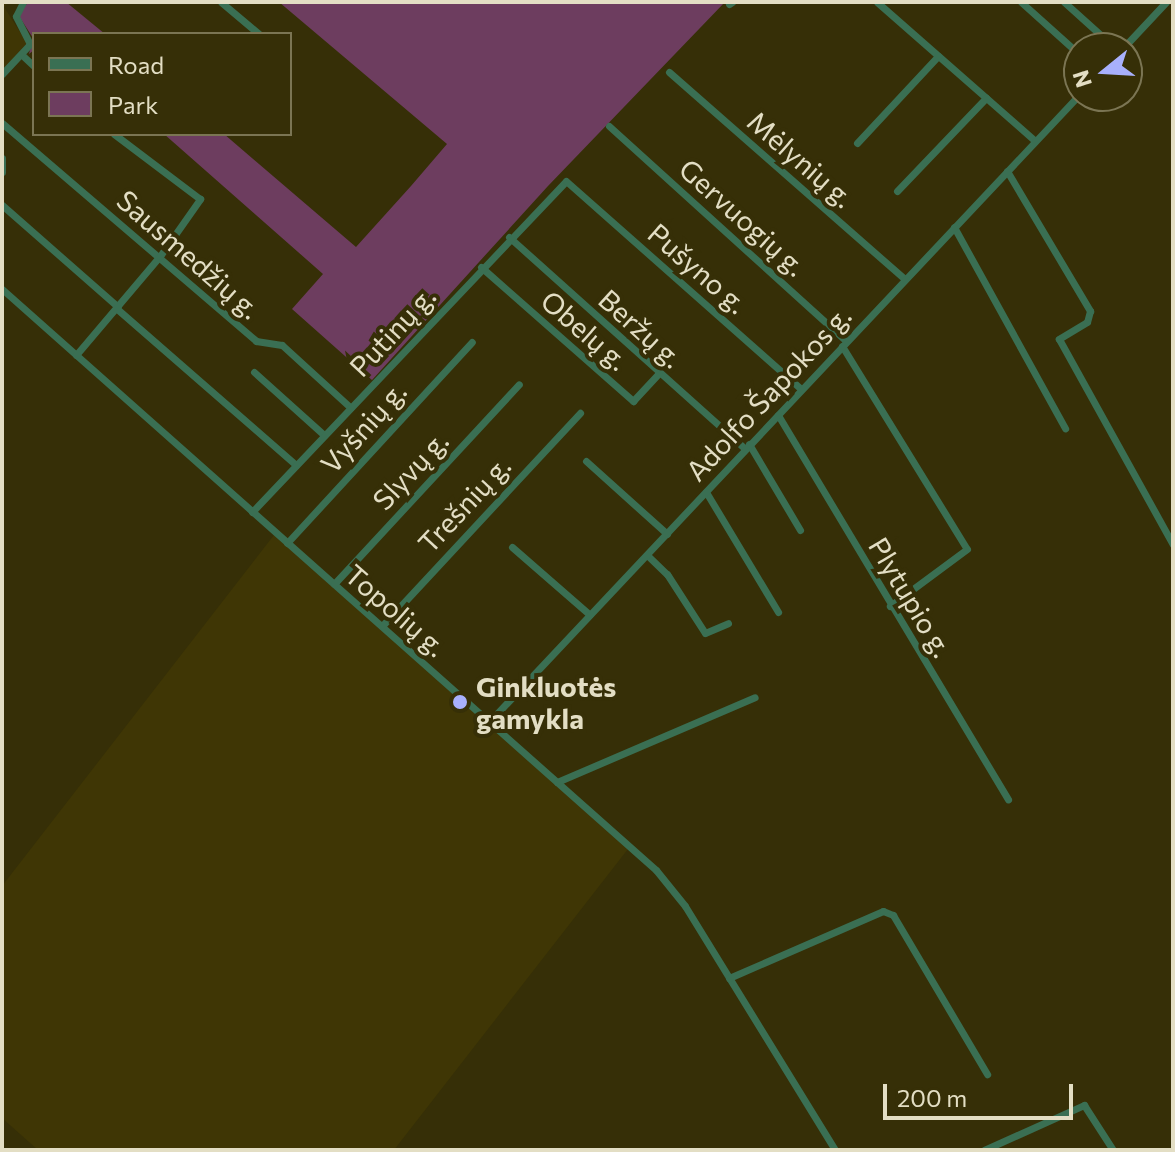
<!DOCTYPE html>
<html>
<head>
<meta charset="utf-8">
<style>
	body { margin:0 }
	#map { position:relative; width:1175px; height:1152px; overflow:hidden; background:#362f07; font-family:Commissioner,sans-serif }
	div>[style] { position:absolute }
	.built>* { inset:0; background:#3f3605 }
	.green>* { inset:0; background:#6d3d5f }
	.minor>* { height:7px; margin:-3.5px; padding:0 3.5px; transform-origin:3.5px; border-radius:3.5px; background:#3a6f53 }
	.dots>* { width:22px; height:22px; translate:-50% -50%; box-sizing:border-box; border:4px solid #362f07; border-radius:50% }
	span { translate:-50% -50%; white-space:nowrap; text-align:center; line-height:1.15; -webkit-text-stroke:8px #362f07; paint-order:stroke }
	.street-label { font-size:28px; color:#e3dec4 }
	.poi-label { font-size:28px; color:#e3dec4; font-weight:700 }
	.left { translate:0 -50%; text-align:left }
	.frame { position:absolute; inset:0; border:4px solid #e3dec4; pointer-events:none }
	.legend { position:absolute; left:32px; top:32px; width:260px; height:104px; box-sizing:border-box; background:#362f07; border:2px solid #7b7553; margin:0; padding:10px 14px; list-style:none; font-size:24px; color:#e3dec4 }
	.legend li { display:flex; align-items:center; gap:16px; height:40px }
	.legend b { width:40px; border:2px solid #7b7553 }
	.north { position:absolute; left:1063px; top:32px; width:80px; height:80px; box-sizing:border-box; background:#362f07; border:2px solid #7b7553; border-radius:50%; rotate:252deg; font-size:22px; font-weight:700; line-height:32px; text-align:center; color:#e3dec4 }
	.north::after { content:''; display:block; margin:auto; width:28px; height:36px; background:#a8b0fc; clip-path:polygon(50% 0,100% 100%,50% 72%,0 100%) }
	.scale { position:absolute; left:883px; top:1084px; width:190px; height:36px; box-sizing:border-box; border:4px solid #e3dec4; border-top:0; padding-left:10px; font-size:24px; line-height:28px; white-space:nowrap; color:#e3dec4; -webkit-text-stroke:6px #362f07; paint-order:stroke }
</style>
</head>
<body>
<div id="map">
	<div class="built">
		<div style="clip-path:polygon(2px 2px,9px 2px,4px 7px,27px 43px,2px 71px)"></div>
		<div style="clip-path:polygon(274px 535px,628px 849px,394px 1150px,38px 1150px,2px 1118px,2px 886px)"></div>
	</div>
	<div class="green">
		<div style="clip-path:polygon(29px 2px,66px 2px,105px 34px,34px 34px,34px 50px,29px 54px,33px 38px,17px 13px)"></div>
		<div style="clip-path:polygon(279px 2px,725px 2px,548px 186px,372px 380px,292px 309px,323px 274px,164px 134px,224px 134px,356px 247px,411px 186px,447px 144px)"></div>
	</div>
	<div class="minor">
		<div style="left:221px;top:2px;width:50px;rotate:40.1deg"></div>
		<div style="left:877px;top:2px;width:210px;rotate:41.3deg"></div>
		<div style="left:1021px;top:2px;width:78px;rotate:41.9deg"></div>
		<div style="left:1064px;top:2px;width:69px;rotate:42deg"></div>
		<div style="left:729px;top:4px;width:4px;rotate:-34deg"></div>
		<div style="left:1123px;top:48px;width:63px;rotate:-46.9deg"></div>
		<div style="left:22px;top:55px;width:16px;rotate:43deg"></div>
		<div style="left:669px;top:72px;width:314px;rotate:41.3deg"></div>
		<div style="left:2px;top:74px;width:41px;rotate:-47deg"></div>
		<div style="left:30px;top:44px;width:31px;rotate:-117deg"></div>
		<div style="left:16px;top:16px;width:16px;rotate:-63deg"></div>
		<div style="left:2px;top:123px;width:335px;rotate:40.6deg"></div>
		<div style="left:256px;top:341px;width:26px;rotate:9deg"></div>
		<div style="left:282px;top:345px;width:93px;rotate:42.4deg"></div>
		<div style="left:609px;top:126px;width:320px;rotate:42.2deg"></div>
		<div style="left:857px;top:143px;width:119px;rotate:-47deg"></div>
		<div style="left:2px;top:158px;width:14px;rotate:90deg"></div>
		<div style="left:1007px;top:171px;width:163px;rotate:59.3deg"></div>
		<div style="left:1090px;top:311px;width:11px;rotate:105deg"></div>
		<div style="left:1087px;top:322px;width:33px;rotate:149deg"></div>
		<div style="left:1059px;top:339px;width:235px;rotate:61deg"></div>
		<div style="left:897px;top:191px;width:129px;rotate:-46.3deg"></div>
		<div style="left:2px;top:205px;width:154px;rotate:41.3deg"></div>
		<div style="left:954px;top:227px;width:230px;rotate:61.1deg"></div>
		<div style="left:509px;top:237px;width:317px;rotate:41.9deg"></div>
		<div style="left:481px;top:267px;width:203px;rotate:41.4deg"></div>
		<div style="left:633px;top:401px;width:37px;rotate:-47deg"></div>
		<div style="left:2px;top:289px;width:875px;rotate:41.62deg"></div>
		<div style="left:656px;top:870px;width:46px;rotate:51.1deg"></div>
		<div style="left:685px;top:906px;width:286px;rotate:58.4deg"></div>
		<div style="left:116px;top:308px;width:239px;rotate:41.1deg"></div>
		<div style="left:842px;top:346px;width:238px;rotate:58.4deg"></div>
		<div style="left:967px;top:549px;width:96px;rotate:143.5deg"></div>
		<div style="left:76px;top:355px;width:130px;rotate:-49.7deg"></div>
		<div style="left:160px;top:256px;width:70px;rotate:-54.9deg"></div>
		<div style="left:200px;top:199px;width:108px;rotate:-142.9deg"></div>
		<div style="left:254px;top:372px;width:94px;rotate:42deg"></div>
		<div style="left:778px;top:415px;width:448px;rotate:59.1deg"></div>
		<div style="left:749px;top:444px;width:100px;rotate:59.3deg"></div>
		<div style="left:586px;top:461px;width:109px;rotate:42deg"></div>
		<div style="left:706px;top:492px;width:140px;rotate:59deg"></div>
		<div style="left:252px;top:512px;width:456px;rotate:-46.5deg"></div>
		<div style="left:566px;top:181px;width:314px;rotate:41.5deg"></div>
		<div style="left:287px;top:543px;width:273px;rotate:-47.4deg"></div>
		<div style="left:512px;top:547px;width:103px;rotate:41.1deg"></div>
		<div style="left:647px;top:555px;width:28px;rotate:44deg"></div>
		<div style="left:667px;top:574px;width:70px;rotate:57.2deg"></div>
		<div style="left:705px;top:633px;width:25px;rotate:-23deg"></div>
		<div style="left:334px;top:584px;width:272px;rotate:-47.2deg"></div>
		<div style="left:382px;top:626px;width:291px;rotate:-47.1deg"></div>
		<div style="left:489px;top:722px;width:861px;rotate:-46.74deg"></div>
		<div style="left:557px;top:782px;width:215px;rotate:-23.2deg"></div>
		<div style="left:729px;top:978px;width:168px;rotate:-23.5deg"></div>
		<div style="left:883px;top:911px;width:11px;rotate:22deg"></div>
		<div style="left:893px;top:915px;width:185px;rotate:59.4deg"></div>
		<div style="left:984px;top:1150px;width:110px;rotate:-24.2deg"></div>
		<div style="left:1084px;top:1105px;width:54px;rotate:57.2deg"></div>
	</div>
	<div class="dots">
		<div style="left:460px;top:702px;background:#a8b0fc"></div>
	</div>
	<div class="street-label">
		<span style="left:801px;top:159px;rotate:41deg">Mėlynių g.</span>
		<span style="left:743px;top:217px;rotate:42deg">Gervuogių g.</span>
		<span style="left:189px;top:254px;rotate:41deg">Sausmedžių g.</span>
		<span style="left:698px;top:268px;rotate:41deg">Pušyno g.</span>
		<span style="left:641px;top:328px;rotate:42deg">Beržų g.</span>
		<span style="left:585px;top:330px;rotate:41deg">Obelų g.</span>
		<span style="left:392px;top:331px;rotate:-47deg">Putinų g.</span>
		<span style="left:768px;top:393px;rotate:-47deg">Adolfo Šapokos g.</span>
		<span style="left:363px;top:427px;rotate:-48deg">Vyšnių g.</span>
		<span style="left:410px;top:470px;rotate:-47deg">Slyvų g.</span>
		<span style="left:464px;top:504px;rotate:-47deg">Trešnių g.</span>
		<span style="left:911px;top:597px;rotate:59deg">Plytupio g.</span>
		<span style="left:396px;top:610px;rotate:41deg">Topolių g.</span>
	</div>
	<div class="poi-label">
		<span class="left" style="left:476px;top:702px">Ginkluotės<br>gamykla</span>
	</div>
	<div class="frame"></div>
	<ul class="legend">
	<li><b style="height:10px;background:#3a6f53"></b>Road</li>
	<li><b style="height:22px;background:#6d3d5f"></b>Park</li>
	</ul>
	<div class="north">N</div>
	<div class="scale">200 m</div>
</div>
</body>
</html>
